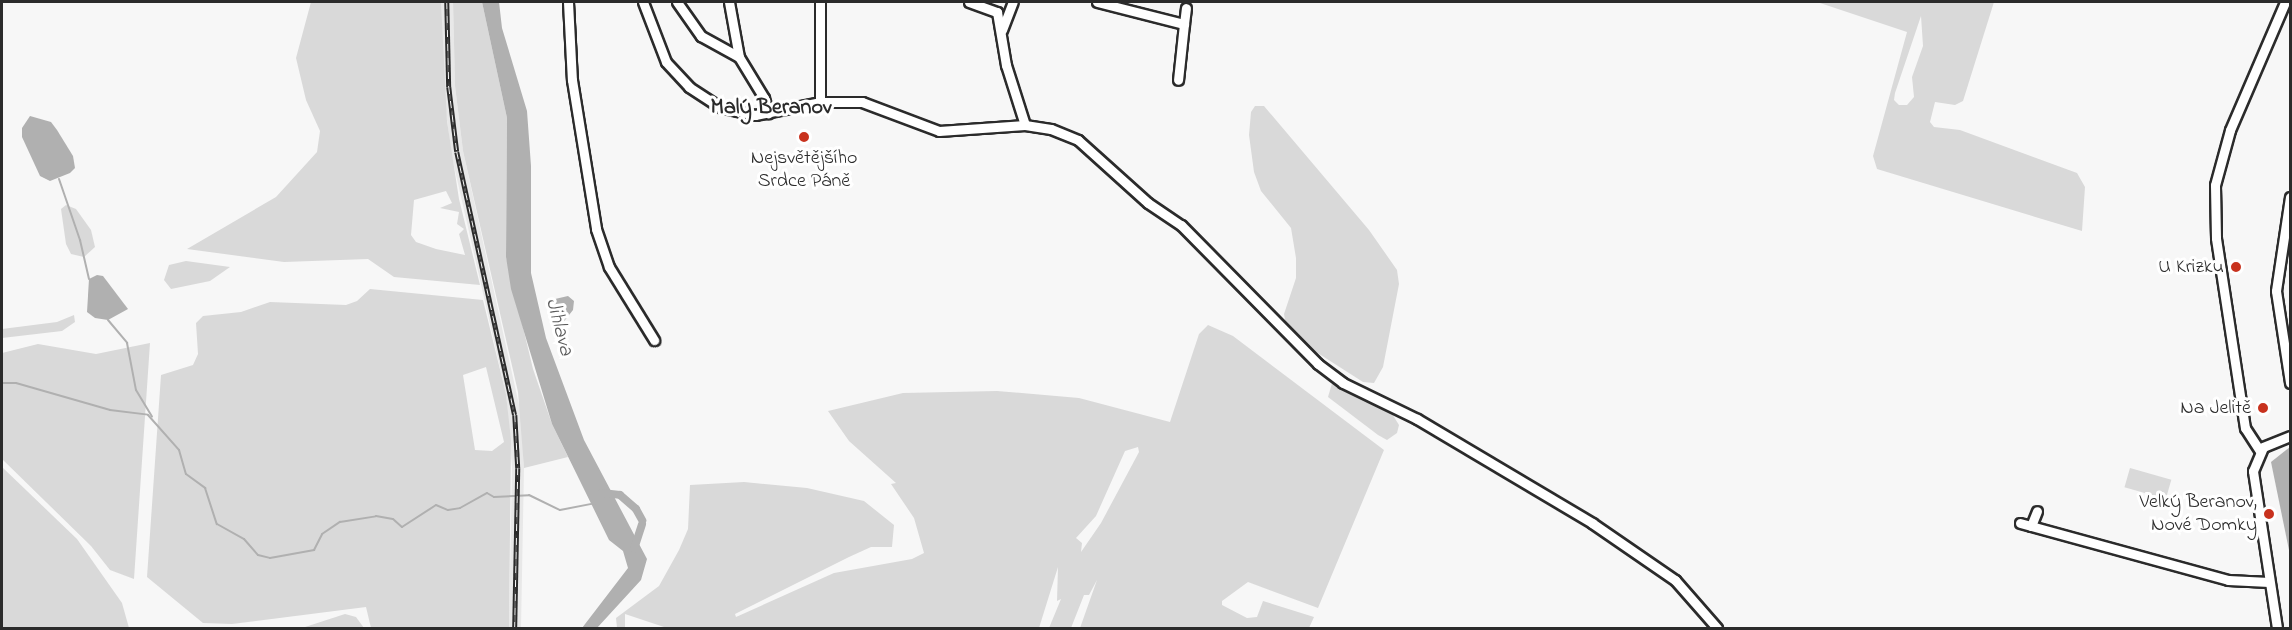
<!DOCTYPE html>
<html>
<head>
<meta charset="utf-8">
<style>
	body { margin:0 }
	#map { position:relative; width:2292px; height:630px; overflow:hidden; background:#f7f7f7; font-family:"Indie Flower",sans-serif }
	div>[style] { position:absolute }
	.built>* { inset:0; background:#e8e8e8 }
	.green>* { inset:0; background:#d9d9d9; transform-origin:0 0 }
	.water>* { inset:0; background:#b0b0b0 }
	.stream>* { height:2px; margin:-1px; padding:0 1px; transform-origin:1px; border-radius:1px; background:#b0b0b0 }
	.canal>* { height:8px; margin:-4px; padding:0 4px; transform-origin:4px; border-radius:4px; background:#b0b0b0 }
	.roads { filter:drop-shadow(2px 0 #2b2b2b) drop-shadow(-2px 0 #2b2b2b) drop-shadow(0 2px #2b2b2b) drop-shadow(0 -2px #2b2b2b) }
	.minor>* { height:9px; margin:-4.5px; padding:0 4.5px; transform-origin:4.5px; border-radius:4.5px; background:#fff }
	.rail>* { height:4.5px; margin-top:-2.25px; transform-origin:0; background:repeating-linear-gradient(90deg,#fff 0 7px,#2b2b2b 0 14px); box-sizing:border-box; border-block:2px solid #2b2b2b }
	.dots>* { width:16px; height:16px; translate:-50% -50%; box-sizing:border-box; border:3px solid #fff; border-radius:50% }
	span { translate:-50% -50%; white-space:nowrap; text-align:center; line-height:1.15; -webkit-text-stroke:6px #fff; paint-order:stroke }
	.poi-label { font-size:20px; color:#2b2b2b }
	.right { translate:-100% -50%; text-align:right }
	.water-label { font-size:21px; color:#5a5a5a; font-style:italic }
	.quarter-label { font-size:22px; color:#2b2b2b; font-weight:700 }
	.frame { position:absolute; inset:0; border:3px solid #2b2b2b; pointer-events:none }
</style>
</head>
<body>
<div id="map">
	<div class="built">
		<div style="clip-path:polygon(441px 2px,453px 2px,455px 86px,463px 151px,521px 414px,524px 468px,521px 628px,509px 628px,512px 468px,506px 394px,451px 153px,443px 87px)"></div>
	</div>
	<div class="green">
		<div style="clip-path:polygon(evenodd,311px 2px,441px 2px,447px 121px,459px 199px,480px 285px,394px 277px,368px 259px,284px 262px,187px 249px,276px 197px,317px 152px,320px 131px,306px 100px,296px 58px,311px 2px,446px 191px,452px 203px,440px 208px,459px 212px,457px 224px,464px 229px,459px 234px,465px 255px,436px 249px,416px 242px,411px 235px,414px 200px,446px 191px)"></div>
		<div style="clip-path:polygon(453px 2px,482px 2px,507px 118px,506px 257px,533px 369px,552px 424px,568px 457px,524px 468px,518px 392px,463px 151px,455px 86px)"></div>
		<div style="clip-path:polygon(evenodd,1817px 2px,1994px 2px,1963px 101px,1955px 105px,1935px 102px,1930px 122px,1934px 127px,1960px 130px,2077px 173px,2085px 187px,2082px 231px,1877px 169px,1873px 156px,1907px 32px,1817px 2px,1921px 16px,1923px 46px,1912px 77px,1914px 97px,1907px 105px,1899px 105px,1894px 100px,1895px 93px,1921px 16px)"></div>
		<div style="clip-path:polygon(1255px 106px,1264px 106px,1369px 230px,1397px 270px,1399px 284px,1383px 367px,1374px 383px,1363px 382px,1313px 350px,1286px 325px,1284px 314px,1296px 278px,1296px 258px,1291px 228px,1261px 191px,1254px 172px,1249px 135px,1251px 112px)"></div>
		<div style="clip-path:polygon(66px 205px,76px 209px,91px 230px,95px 247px,84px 257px,71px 254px,66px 244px,61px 209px)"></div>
		<div style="clip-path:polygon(186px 261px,230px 267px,210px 281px,171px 289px,164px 280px,169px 265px)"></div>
		<div style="clip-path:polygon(evenodd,370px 289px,483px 300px,506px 394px,511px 440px,509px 628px,371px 628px,366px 607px,232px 624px,203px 623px,147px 577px,161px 375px,193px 365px,198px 354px,196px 323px,203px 316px,241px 312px,270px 302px,346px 305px,357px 301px,370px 289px,486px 367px,504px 442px,492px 451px,475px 450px,463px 375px,486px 367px)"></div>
		<div style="clip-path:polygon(74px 315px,75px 322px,62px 331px,2px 338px,2px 329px,57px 322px)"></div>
		<div style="clip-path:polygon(evenodd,1208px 325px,1233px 336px,1384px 450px,1318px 608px,1248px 582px,1222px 601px,1222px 605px,1247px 618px,1257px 617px,1263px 601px,1314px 617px,1309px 628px,1080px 628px,1097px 580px,1089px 595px,1084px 595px,1071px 628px,1049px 628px,1061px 599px,1057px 601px,1058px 567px,1039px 628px,667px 628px,625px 614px,625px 628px,617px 628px,616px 618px,659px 586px,679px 550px,688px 529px,690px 485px,744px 482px,807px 488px,864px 501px,894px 525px,892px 547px,871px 547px,849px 557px,735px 614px,736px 617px,834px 573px,912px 559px,924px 553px,914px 518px,891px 484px,896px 483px,849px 441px,828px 411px,903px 393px,997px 391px,1079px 398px,1170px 422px,1199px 334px,1208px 325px,1138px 447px,1139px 452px,1101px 523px,1081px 552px,1082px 543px,1076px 538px,1096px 516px,1125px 451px,1138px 447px)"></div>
		<div style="clip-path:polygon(150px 343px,134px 579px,110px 570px,91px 546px,2px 459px,2px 353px,38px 344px,96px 354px)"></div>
		<div style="clip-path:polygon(1333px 380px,1389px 409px,1399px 425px,1397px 433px,1387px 440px,1378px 435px,1328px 397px)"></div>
		<div style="clip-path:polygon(2px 467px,77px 539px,122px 603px,129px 628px,2px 628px)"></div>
		<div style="left:2130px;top:468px;width:43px;height:20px;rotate:16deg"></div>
		<div style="clip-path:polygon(345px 614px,356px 617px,364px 628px,302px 628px)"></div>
	</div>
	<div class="water">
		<div style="clip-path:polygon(482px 2px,499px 2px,502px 28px,527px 111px,531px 166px,531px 273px,546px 338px,584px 440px,647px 559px,641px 580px,597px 628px,582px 628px,628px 568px,623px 551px,609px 540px,552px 424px,511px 289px,506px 257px,507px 118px)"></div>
		<div style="clip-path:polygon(30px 116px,51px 122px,57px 130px,73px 156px,75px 168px,70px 173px,50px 181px,40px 176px,22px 137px,22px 128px)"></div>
		<div style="clip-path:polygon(97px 275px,103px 276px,128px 309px,108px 320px,95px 318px,87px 312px,89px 279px)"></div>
		<div style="clip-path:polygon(568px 296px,574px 301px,573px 310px,565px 320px,564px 337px,556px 338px,549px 306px,555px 299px)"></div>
		<div style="clip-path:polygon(2290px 447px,2290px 555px,2271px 462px)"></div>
	</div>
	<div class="stream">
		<div style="left:59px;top:179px;width:65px;rotate:71deg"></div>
		<div style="left:80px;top:240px;width:40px;rotate:77deg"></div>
		<div style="left:108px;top:320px;width:30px;rotate:50deg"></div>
		<div style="left:127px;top:343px;width:48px;rotate:79.2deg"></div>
		<div style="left:136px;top:390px;width:31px;rotate:59deg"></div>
		<div style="left:2px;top:383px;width:14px"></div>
		<div style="left:16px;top:383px;width:98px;rotate:16deg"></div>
		<div style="left:110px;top:410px;width:38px;rotate:7deg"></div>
		<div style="left:148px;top:415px;width:47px;rotate:48.5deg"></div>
		<div style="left:179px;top:450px;width:25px;rotate:74deg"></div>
		<div style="left:186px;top:474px;width:24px;rotate:36deg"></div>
		<div style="left:205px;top:488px;width:38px;rotate:72deg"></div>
		<div style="left:217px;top:524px;width:31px;rotate:29deg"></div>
		<div style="left:244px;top:539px;width:21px;rotate:49deg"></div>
		<div style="left:258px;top:555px;width:12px;rotate:14deg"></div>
		<div style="left:270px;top:558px;width:45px;rotate:-10.3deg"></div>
		<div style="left:314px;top:550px;width:18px;rotate:-63deg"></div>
		<div style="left:322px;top:534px;width:22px;rotate:-34deg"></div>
		<div style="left:340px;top:522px;width:36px;rotate:-9deg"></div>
		<div style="left:376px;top:516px;width:17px;rotate:10deg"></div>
		<div style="left:393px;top:519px;width:12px;rotate:42deg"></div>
		<div style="left:402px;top:527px;width:40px;rotate:-32.9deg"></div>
		<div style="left:436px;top:505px;width:13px;rotate:23deg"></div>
		<div style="left:448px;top:510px;width:12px;rotate:-9deg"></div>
		<div style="left:460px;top:508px;width:31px;rotate:-29deg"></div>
		<div style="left:487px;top:493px;width:8px;rotate:30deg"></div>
		<div style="left:494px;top:497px;width:35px;rotate:-3deg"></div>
		<div style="left:529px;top:495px;width:34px;rotate:26deg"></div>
		<div style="left:560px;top:510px;width:36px;rotate:-11deg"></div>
	</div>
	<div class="canal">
		<div style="left:602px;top:493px;width:18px;rotate:6deg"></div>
		<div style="left:620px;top:495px;width:21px;rotate:41deg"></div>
		<div style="left:636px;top:509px;width:13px;rotate:61deg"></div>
		<div style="left:634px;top:549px;width:26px;rotate:-72deg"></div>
	</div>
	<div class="roads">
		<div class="minor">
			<div style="left:568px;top:2px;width:78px;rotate:87.1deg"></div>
			<div style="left:572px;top:80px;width:151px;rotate:80.8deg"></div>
			<div style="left:596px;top:229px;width:40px;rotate:71.1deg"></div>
			<div style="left:609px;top:267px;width:86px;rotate:58.3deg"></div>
			<div style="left:643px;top:2px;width:64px;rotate:69deg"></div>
			<div style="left:666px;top:62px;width:34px;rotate:47deg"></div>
			<div style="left:689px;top:87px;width:37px;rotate:33deg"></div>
			<div style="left:720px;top:107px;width:36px;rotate:13deg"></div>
			<div style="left:755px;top:115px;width:66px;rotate:-11.3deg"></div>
			<div style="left:820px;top:102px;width:42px"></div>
			<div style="left:862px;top:102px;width:82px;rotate:20.6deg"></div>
			<div style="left:939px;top:131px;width:86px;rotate:-4deg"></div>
			<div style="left:1025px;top:125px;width:26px;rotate:9deg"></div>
			<div style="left:1051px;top:129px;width:29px;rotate:22deg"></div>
			<div style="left:1078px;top:140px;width:94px;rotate:42deg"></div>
			<div style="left:1148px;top:203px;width:40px;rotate:34deg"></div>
			<div style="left:1181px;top:225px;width:195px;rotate:45.4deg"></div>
			<div style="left:1318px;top:364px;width:31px;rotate:37deg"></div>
			<div style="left:1343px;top:383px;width:82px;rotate:25.9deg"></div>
			<div style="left:1417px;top:419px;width:204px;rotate:30.7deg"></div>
			<div style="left:1592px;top:523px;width:101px;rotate:34.5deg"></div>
			<div style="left:1675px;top:580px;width:64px;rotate:48.8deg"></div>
			<div style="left:677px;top:2px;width:42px;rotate:54.8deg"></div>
			<div style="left:701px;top:36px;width:43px;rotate:28.9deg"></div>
			<div style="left:729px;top:2px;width:56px;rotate:79.7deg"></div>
			<div style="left:739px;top:57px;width:48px;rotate:58.6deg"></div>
			<div style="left:764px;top:98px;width:16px;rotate:75deg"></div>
			<div style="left:969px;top:2px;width:30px;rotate:20deg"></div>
			<div style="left:997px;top:12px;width:54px;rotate:80.4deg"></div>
			<div style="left:1006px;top:65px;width:63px;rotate:72.4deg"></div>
			<div style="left:1097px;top:2px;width:90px;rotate:14.2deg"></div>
			<div style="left:1184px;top:24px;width:56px;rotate:96.1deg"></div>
			<div style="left:1184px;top:24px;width:16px;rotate:-83deg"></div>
			<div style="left:1002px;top:30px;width:30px;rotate:-69deg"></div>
			<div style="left:820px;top:102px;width:100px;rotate:-90deg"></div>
			<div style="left:2290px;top:197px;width:95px;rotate:98.5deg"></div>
			<div style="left:2276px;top:291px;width:93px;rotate:81.3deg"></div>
			<div style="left:2260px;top:451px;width:27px;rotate:-123deg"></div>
			<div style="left:2245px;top:428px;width:192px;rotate:-98.7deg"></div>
			<div style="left:2216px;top:238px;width:53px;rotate:-91.1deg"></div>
			<div style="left:2215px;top:185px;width:57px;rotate:-74.7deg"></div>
			<div style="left:2230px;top:130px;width:139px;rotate:-66.7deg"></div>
			<div style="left:2020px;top:523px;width:216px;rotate:15.3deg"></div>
			<div style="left:2228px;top:580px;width:41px;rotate:2.8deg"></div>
			<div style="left:2031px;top:526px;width:16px;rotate:-68deg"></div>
			<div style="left:2277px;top:628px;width:159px;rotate:-98.7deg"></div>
			<div style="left:2253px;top:471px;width:26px;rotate:-67deg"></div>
			<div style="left:2263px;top:447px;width:29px;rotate:-22deg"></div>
		</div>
	</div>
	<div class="rail">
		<div style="left:447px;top:2px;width:85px;rotate:88.7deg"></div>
		<div style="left:449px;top:87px;width:65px;rotate:83deg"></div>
		<div style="left:457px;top:152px;width:269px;rotate:77.6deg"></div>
		<div style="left:515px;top:415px;width:53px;rotate:86.8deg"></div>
		<div style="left:518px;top:468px;width:160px;rotate:91.1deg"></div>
	</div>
	<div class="dots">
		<div style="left:804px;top:137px;background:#c8321e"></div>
		<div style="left:2236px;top:267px;background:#c8321e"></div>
		<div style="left:2263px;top:408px;background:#c8321e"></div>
		<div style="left:2269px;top:514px;background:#c8321e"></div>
	</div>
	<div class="poi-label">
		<span style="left:804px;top:170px">Nejsvětějšího<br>Srdce Páně</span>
		<span class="right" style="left:2224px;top:267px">U Krizku</span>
		<span class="right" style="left:2251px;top:408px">Na Jelitě</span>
		<span class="right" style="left:2257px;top:514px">Velký Beranov,<br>Nové Domky</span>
	</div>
	<div class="water-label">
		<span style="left:559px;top:327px;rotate:75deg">Jihlava</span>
	</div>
	<div class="quarter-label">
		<span style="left:771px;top:109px">Malý Beranov</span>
	</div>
	<div class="frame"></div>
</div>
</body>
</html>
